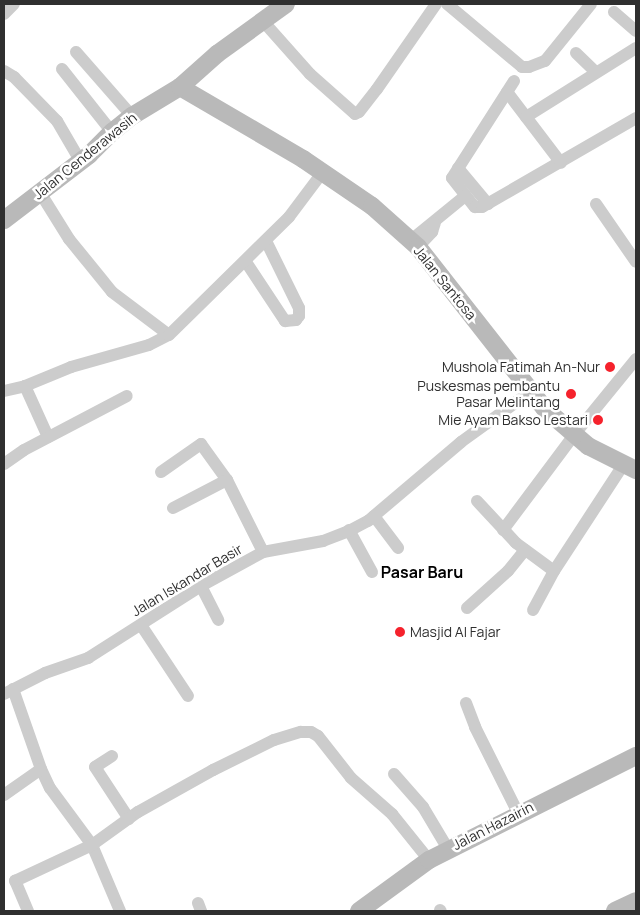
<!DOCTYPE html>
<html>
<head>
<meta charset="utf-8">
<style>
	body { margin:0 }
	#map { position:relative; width:640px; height:915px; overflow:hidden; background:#fff; font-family:Manrope,sans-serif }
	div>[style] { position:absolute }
	.street>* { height:12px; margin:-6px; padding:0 6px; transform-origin:6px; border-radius:6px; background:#ccc }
	.secondary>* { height:18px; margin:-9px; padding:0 9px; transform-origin:9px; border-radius:9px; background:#b9b9b9 }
	.dots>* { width:14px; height:14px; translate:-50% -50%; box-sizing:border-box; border:2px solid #fff; border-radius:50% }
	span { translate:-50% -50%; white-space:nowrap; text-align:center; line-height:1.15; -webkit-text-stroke:5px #fff; paint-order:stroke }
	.street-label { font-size:14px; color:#2f2f2f }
	.poi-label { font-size:14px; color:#2f2f2f }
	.right { translate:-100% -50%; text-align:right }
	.left { translate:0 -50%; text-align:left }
	.quarter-label { font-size:16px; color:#000; font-weight:700 }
	.frame { position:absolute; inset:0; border:5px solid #2f2f2f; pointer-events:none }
</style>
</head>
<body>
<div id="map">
	<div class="street">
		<div style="left:447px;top:4px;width:98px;rotate:40deg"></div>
		<div style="left:522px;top:67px;width:7px"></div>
		<div style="left:529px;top:67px;width:17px;rotate:-21deg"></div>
		<div style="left:545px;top:61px;width:73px;rotate:-51.1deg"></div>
		<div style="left:614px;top:12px;width:29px;rotate:41deg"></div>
		<div style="left:4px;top:14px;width:14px;rotate:-45deg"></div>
		<div style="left:262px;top:20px;width:72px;rotate:48.4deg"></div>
		<div style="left:310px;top:74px;width:60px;rotate:41.6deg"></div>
		<div style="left:355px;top:114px;width:4px;rotate:-27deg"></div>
		<div style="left:359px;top:112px;width:29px;rotate:-52deg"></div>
		<div style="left:377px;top:89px;width:103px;rotate:-55.2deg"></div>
		<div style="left:76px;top:52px;width:85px;rotate:48.8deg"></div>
		<div style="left:576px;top:53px;width:28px;rotate:44deg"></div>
		<div style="left:62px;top:69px;width:80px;rotate:51.6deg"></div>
		<div style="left:4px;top:71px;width:12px;rotate:31deg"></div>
		<div style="left:14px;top:77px;width:62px;rotate:45.7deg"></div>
		<div style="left:57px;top:121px;width:48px;rotate:59.7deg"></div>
		<div style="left:514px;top:81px;width:115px;rotate:122.6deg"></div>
		<div style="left:452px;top:178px;width:37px;rotate:52deg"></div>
		<div style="left:475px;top:207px;width:7px"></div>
		<div style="left:482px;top:207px;width:178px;rotate:-30deg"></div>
		<div style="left:507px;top:92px;width:89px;rotate:52.7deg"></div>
		<div style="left:526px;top:117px;width:130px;rotate:-32.1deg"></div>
		<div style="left:458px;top:168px;width:47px;rotate:50.2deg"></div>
		<div style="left:41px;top:194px;width:53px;rotate:58.1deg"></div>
		<div style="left:69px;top:239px;width:68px;rotate:50.9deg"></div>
		<div style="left:112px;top:292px;width:71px;rotate:37deg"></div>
		<div style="left:596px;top:204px;width:70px;rotate:55.4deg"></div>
		<div style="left:410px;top:241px;width:71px;rotate:-39.3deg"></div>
		<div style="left:418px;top:247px;width:21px;rotate:-47deg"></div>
		<div style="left:432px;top:232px;width:9px;rotate:-72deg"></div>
		<div style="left:246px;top:262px;width:71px;rotate:56.5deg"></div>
		<div style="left:285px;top:321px;width:11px;rotate:-5deg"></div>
		<div style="left:296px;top:320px;width:5px;rotate:-53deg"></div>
		<div style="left:299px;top:316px;width:8px;rotate:-90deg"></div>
		<div style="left:299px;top:308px;width:75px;rotate:-116.2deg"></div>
		<div style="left:25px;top:386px;width:56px;rotate:65.7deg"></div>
		<div style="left:4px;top:391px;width:22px;rotate:-13deg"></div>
		<div style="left:25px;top:386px;width:50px;rotate:-22.4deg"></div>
		<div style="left:71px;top:367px;width:81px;rotate:-15.8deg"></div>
		<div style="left:149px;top:345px;width:22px;rotate:-27deg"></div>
		<div style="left:169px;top:335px;width:168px;rotate:-44.5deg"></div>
		<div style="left:289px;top:217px;width:55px;rotate:-53.1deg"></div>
		<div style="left:4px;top:464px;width:24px;rotate:-35deg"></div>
		<div style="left:24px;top:450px;width:116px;rotate:-27.7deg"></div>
		<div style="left:161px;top:472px;width:49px;rotate:-35deg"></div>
		<div style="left:201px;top:444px;width:44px;rotate:54.2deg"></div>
		<div style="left:477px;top:501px;width:57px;rotate:47.1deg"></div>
		<div style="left:516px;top:543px;width:47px;rotate:36.4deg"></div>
		<div style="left:554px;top:571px;width:126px;rotate:-56.9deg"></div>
		<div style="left:173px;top:508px;width:61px;rotate:-27.4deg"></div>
		<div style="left:227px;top:480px;width:80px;rotate:63.4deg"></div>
		<div style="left:374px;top:516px;width:40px;rotate:53deg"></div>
		<div style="left:349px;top:530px;width:48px;rotate:61.3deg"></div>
		<div style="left:503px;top:530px;width:119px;rotate:-53.2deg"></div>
		<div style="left:574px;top:435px;width:98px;rotate:-50.8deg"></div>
		<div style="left:201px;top:586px;width:38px;rotate:63deg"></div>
		<div style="left:467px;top:608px;width:55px;rotate:-42.1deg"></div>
		<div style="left:508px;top:571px;width:27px;rotate:-51deg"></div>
		<div style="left:533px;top:610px;width:44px;rotate:-61.7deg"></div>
		<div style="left:141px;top:625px;width:85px;rotate:56.5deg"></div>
		<div style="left:13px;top:689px;width:85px;rotate:70.7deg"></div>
		<div style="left:41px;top:769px;width:21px;rotate:65deg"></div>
		<div style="left:50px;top:788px;width:71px;rotate:53.6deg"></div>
		<div style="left:92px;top:845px;width:72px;rotate:67deg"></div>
		<div style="left:4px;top:694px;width:46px;rotate:-27.1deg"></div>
		<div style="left:45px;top:673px;width:46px;rotate:-19.2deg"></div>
		<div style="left:88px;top:658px;width:134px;rotate:-32.5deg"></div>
		<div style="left:201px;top:586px;width:71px;rotate:-28.7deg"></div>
		<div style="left:263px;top:552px;width:61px;rotate:-10.4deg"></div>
		<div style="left:323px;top:541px;width:26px;rotate:-21deg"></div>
		<div style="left:347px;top:532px;width:24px;rotate:-28deg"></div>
		<div style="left:368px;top:521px;width:122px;rotate:-40.3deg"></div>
		<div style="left:461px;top:442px;width:85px;rotate:-35.9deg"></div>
		<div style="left:466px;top:703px;width:26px;rotate:69deg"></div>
		<div style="left:475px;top:727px;width:96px;rotate:63.4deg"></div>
		<div style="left:112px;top:756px;width:20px;rotate:147deg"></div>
		<div style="left:95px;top:767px;width:62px;rotate:56.8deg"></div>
		<div style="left:394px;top:774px;width:44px;rotate:48.7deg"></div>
		<div style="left:423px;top:807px;width:49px;rotate:59.2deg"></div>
		<div style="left:4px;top:795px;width:45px;rotate:-35.1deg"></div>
		<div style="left:198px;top:903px;width:9px;rotate:69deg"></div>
		<div style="left:440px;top:910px;width:1px;rotate:45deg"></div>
		<div style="left:28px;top:911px;width:33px;rotate:-113deg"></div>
		<div style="left:15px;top:881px;width:85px;rotate:-25.1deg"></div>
		<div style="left:92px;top:845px;width:57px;rotate:-35.7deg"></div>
		<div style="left:138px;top:812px;width:86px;rotate:-29.2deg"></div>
		<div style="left:213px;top:770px;width:68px;rotate:-26.2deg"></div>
		<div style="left:274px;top:740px;width:28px;rotate:-17deg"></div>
		<div style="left:301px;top:732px;width:10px"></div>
		<div style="left:311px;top:732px;width:8px;rotate:30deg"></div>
		<div style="left:318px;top:736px;width:53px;rotate:51.8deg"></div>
		<div style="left:351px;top:778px;width:55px;rotate:41.3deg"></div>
		<div style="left:392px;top:814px;width:59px;rotate:51.2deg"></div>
	</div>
	<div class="secondary">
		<div style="left:180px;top:87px;width:143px;rotate:30.3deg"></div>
		<div style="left:303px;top:159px;width:83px;rotate:34.3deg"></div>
		<div style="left:372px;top:206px;width:62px;rotate:41.7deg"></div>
		<div style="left:418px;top:247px;width:206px;rotate:51.9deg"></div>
		<div style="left:545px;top:409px;width:57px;rotate:40.7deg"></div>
		<div style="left:588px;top:446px;width:54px;rotate:26.6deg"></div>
		<div style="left:4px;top:220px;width:107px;rotate:-37.4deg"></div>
		<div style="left:89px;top:155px;width:33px;rotate:-45deg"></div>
		<div style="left:112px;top:132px;width:26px;rotate:-39deg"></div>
		<div style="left:132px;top:116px;width:56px;rotate:-31.1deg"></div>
		<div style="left:180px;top:87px;width:50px;rotate:-41.7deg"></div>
		<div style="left:217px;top:54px;width:85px;rotate:-35.9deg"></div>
		<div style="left:359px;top:911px;width:87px;rotate:-36.1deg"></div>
		<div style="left:429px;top:860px;width:232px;rotate:-26.7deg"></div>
		<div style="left:615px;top:911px;width:23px;rotate:-25deg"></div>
	</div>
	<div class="dots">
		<div style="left:610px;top:367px;background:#f5222c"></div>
		<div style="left:571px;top:394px;background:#f5222c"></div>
		<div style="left:598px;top:420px;background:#f5222c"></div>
		<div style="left:400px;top:632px;background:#f5222c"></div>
	</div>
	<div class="street-label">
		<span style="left:85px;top:156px;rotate:-39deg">Jalan Cenderawasih</span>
		<span style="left:445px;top:283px;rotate:51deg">Jalan Santosa</span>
		<span style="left:187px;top:580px;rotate:-31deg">Jalan Iskandar Basir</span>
		<span style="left:493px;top:826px;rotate:-27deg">Jalan Hazairin</span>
	</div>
	<div class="poi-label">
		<span class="right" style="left:600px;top:367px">Mushola Fatimah An-Nur</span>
		<span class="right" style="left:560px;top:394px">Puskesmas pembantu<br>Pasar Melintang</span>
		<span class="right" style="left:588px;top:420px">Mie Ayam Bakso Lestari</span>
		<span class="left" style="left:410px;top:632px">Masjid Al Fajar</span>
	</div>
	<div class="quarter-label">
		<span style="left:422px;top:572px">Pasar Baru</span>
	</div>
	<div class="frame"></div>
</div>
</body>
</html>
